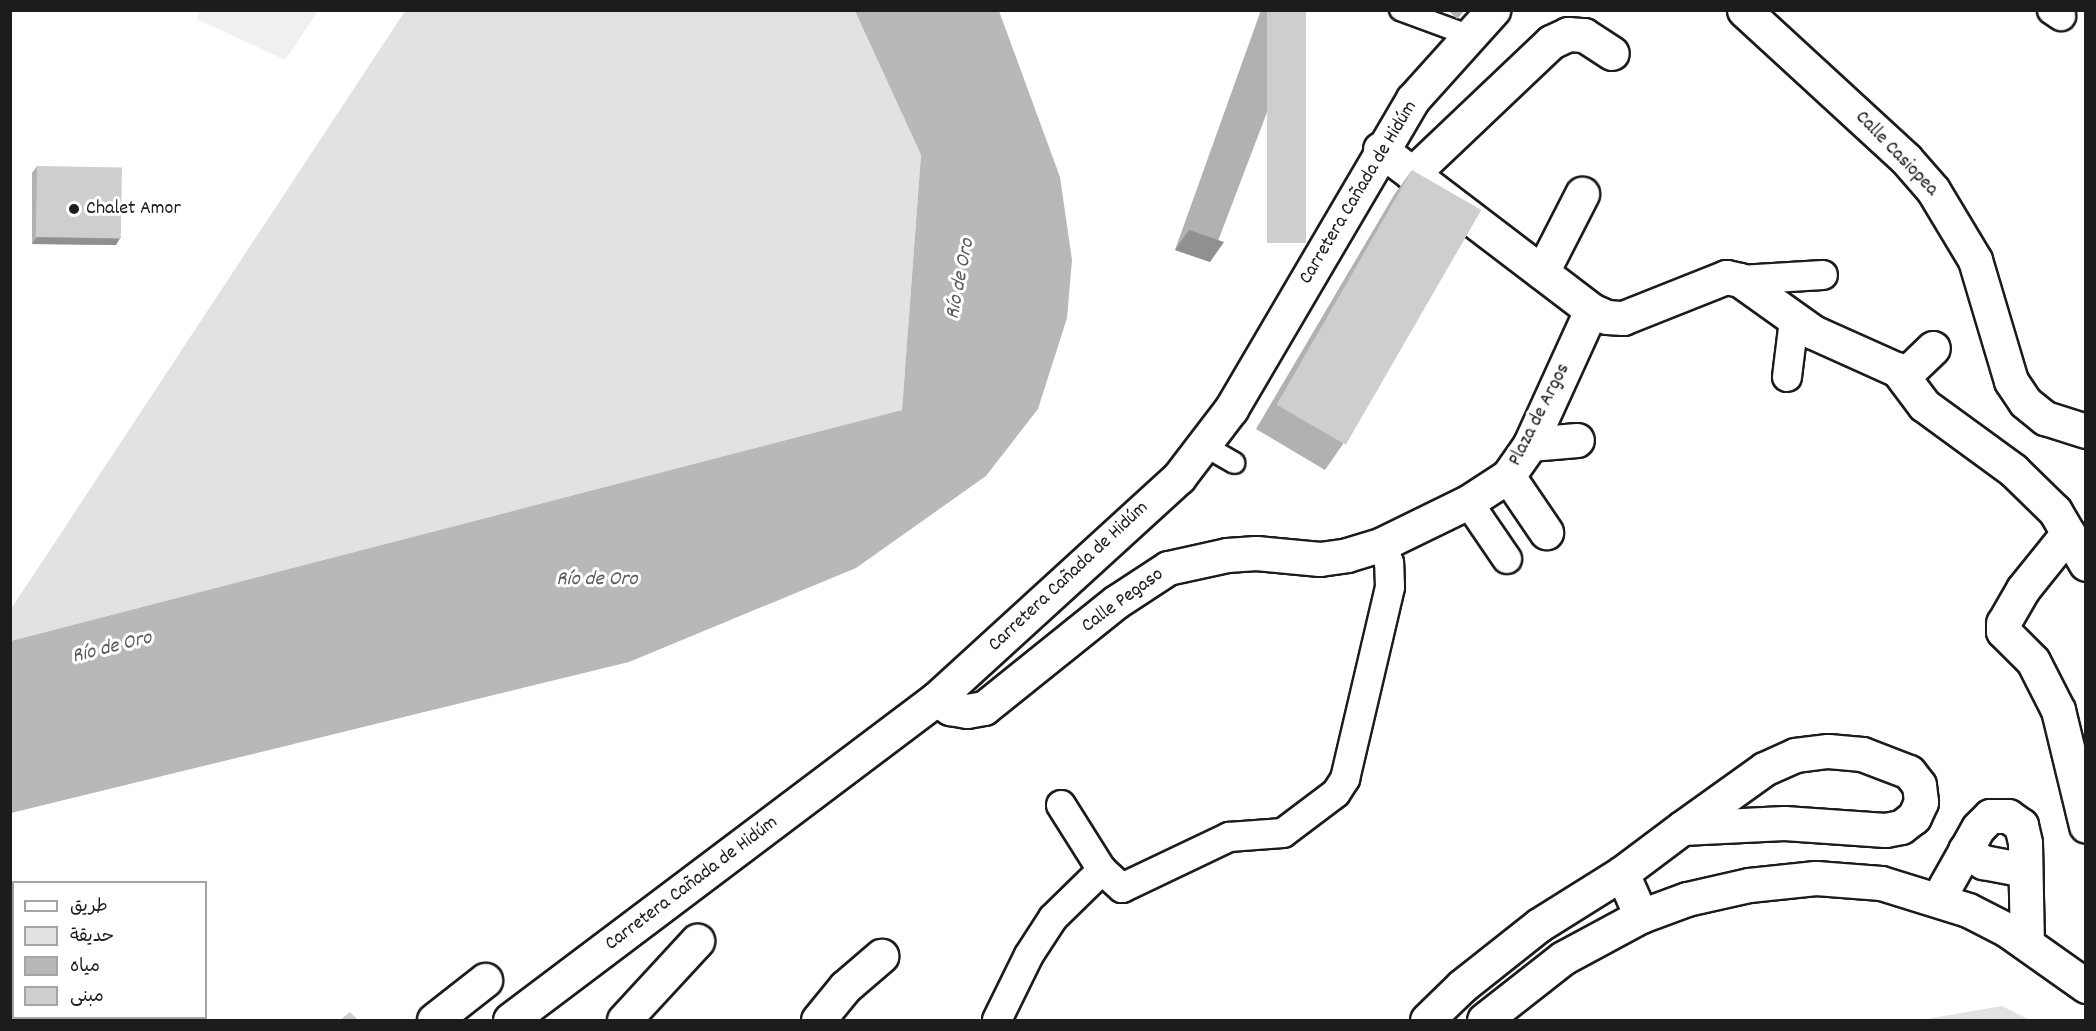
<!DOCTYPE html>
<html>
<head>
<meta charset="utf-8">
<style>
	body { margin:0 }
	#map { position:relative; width:2096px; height:1031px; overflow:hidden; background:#fff; font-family:Dekko,"Playpen Sans Arabic",sans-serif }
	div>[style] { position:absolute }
	.built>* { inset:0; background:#f0f0f0 }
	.green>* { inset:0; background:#e2e2e2 }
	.water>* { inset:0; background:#b8b8b8 }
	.roads { filter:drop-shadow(2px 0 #1c1c1c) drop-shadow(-2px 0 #1c1c1c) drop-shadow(0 2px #1c1c1c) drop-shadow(0 -2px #1c1c1c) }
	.service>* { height:20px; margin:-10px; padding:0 10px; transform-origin:10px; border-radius:10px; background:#fff }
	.pedestrian>* { height:28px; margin:-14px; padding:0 14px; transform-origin:14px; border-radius:14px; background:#fff }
	.minor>* { height:33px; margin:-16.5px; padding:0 16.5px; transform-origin:16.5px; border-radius:16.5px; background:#fff }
	.tertiary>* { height:33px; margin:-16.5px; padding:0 16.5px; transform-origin:16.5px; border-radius:16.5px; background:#fff }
	.wall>* { inset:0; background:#b1b1b1 }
	.shaded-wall>* { inset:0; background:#909090 }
	.building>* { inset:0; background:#cecece; transform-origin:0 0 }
	.dots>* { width:16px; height:16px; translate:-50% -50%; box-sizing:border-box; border:3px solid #fff; border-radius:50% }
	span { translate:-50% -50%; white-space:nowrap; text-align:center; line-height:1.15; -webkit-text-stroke:6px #fff; paint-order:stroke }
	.street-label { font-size:20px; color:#1c1c1c }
	.poi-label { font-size:20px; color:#1c1c1c }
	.left { translate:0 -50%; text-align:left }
	.water-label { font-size:21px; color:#5a5a5a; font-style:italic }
	.frame { position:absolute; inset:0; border:12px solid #1c1c1c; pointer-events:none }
	.legend { position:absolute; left:12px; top:881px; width:195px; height:138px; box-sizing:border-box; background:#fff; border:2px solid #a4a4a4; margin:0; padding:8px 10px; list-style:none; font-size:18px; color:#1c1c1c }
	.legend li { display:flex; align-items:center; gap:12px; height:30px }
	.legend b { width:30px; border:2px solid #a4a4a4 }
</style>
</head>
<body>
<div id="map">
	<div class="built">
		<div style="clip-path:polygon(199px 11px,199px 10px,318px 11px,285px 60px,197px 19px)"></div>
	</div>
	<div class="green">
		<div style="clip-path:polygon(405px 11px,855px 11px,921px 155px,902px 410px,11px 641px,11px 609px)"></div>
		<div style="clip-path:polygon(2002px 1006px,2030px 1020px,1921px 1020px)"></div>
	</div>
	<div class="water">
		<div style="clip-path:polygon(855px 11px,999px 11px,1060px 177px,1072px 260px,1067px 318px,1038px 409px,986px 476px,856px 568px,629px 662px,11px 813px,11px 641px,902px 410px,921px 155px)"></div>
	</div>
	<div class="roads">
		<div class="service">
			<div style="left:1400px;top:10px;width:72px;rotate:20.2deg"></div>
			<div style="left:1205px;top:446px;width:34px;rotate:30deg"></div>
		</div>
		<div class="pedestrian">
			<div style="left:2052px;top:10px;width:11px;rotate:34deg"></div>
			<div style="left:1740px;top:280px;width:83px;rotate:-3.4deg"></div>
			<div style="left:1787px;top:377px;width:57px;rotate:-83deg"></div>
			<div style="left:1468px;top:502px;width:69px;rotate:55.6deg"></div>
			<div style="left:1061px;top:805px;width:77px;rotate:57.8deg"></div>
			<div style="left:1102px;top:870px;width:27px;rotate:42deg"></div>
			<div style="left:1122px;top:888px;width:119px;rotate:-25.5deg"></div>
			<div style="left:1229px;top:837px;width:54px;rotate:-4.2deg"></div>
			<div style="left:1283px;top:833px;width:66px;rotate:-37deg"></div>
			<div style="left:1336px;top:793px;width:17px;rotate:-57deg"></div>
			<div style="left:1345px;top:779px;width:197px;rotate:-76.8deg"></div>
			<div style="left:1390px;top:587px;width:24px;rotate:-92deg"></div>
			<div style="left:1389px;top:563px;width:20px;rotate:-110deg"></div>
			<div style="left:997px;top:1020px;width:72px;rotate:-63.8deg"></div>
			<div style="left:1029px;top:955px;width:44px;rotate:-57deg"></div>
			<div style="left:1053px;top:918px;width:69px;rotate:-44.4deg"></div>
		</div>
		<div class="minor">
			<div style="left:1744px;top:10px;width:220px;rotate:42.6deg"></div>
			<div style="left:1906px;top:159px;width:41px;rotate:48.9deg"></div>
			<div style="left:1933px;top:190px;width:82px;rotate:59deg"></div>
			<div style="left:1975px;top:260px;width:126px;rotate:73.4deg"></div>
			<div style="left:2011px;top:381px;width:25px;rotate:56deg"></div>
			<div style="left:2025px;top:402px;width:26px;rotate:39deg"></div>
			<div style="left:2045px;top:418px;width:43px;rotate:17.6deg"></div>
			<div style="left:1380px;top:149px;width:265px;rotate:37.3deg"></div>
			<div style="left:1591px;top:310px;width:17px;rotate:24deg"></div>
			<div style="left:1607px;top:317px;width:16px;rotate:4deg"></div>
			<div style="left:1623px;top:318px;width:111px;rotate:-21.7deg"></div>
			<div style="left:1726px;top:277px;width:14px;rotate:12deg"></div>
			<div style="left:1740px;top:280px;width:90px;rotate:35.5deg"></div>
			<div style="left:1813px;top:332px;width:98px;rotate:24.2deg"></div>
			<div style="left:1902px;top:372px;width:7px;rotate:-8deg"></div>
			<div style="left:1909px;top:371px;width:33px;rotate:-44deg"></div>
			<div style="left:1412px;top:174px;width:192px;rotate:-43.5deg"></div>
			<div style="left:1551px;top:42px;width:19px;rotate:-25deg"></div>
			<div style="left:1568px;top:34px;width:16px;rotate:4deg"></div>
			<div style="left:1584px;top:35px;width:33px;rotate:33deg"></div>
			<div style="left:1542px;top:272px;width:88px;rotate:-62.9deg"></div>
			<div style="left:1897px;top:369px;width:45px;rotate:53.1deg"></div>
			<div style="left:1924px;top:405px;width:110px;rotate:36.1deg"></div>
			<div style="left:2013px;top:470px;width:59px;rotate:44.3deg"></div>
			<div style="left:2055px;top:511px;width:61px;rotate:59.7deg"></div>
			<div style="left:1530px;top:444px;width:47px;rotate:-4.9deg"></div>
			<div style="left:1508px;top:476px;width:68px;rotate:55.8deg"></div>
			<div style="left:2068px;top:533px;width:72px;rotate:128.8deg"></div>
			<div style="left:2023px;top:589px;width:39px;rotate:120deg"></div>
			<div style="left:2003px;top:623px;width:8px;rotate:90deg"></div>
			<div style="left:2003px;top:631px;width:42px;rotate:45deg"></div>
			<div style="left:2033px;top:661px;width:55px;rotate:63deg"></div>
			<div style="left:2058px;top:710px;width:119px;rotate:76.4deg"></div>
			<div style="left:936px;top:699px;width:17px;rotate:33deg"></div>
			<div style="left:950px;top:708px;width:17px;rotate:10deg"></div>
			<div style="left:967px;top:711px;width:17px;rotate:-10deg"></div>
			<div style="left:984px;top:708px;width:169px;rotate:-38.8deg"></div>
			<div style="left:1116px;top:602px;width:62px;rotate:-33.2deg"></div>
			<div style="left:1168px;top:568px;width:60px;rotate:-12.4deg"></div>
			<div style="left:1227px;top:555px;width:29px;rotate:-4deg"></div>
			<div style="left:1256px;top:553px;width:64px;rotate:5.4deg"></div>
			<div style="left:1320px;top:559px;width:27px;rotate:-8deg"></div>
			<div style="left:1347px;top:555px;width:37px;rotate:-17deg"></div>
			<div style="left:1382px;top:544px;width:96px;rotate:-26deg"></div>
			<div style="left:1468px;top:502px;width:48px;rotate:-33deg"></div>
			<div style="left:1508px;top:476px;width:39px;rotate:-55deg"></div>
			<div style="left:1530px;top:444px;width:147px;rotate:-65.5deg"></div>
			<div style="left:1965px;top:850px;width:22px;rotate:34deg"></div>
			<div style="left:1983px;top:862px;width:43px;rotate:10.8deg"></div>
			<div style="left:1622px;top:873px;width:47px;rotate:66.2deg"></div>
			<div style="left:1938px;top:899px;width:81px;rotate:-60.6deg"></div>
			<div style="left:1978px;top:828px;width:17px;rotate:-45deg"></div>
			<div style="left:1990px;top:816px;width:18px"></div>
			<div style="left:2008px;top:816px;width:16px;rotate:35deg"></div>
			<div style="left:2021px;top:825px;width:18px;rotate:77deg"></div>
			<div style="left:2025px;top:843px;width:100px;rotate:88.9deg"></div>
			<div style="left:434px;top:1020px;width:65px;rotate:-38.1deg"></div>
			<div style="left:624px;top:1020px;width:108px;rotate:-47.3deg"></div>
			<div style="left:818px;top:1020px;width:43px;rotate:-50.7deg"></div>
			<div style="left:845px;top:987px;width:48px;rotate:-40.7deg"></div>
			<div style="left:1427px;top:1020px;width:49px;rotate:-44.2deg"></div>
			<div style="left:1462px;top:986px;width:98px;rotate:-38.4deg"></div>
			<div style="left:1539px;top:925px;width:98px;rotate:-32.1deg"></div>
			<div style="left:1622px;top:873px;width:75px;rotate:-36.9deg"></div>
			<div style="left:1682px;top:828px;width:101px;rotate:-35.7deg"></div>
			<div style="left:1764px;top:769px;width:34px;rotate:-24deg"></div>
			<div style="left:1795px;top:755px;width:33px;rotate:-7deg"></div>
			<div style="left:1828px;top:751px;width:34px;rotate:5deg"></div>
			<div style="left:1862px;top:754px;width:50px;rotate:21deg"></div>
			<div style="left:1909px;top:772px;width:16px;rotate:52deg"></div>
			<div style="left:1919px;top:785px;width:17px;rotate:83deg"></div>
			<div style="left:1921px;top:802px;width:17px;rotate:115deg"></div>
			<div style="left:1914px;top:817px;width:16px;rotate:142deg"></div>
			<div style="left:1901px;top:827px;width:16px;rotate:169deg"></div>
			<div style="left:1885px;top:830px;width:101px;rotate:-176deg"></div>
			<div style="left:1784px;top:823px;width:102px;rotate:177.2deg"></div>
		</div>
		<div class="tertiary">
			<div style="left:510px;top:1020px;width:533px;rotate:-37deg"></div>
			<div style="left:936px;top:699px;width:329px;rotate:-42.4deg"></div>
			<div style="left:1179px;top:477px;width:86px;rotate:-52.6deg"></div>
			<div style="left:1231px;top:409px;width:359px;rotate:-59.6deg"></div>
			<div style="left:1413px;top:99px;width:120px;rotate:-48deg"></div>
			<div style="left:1484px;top:1020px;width:100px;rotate:-38.1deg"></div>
			<div style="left:1563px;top:958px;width:89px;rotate:-28.3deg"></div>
			<div style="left:1641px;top:916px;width:49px;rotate:-20.3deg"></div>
			<div style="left:1687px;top:899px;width:64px;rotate:-12.7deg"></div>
			<div style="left:1749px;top:885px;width:67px;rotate:-6deg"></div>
			<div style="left:1816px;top:878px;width:65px;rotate:4.4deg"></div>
			<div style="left:1881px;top:883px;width:91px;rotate:17.2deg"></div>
			<div style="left:1968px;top:910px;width:44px;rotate:27.1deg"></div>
			<div style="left:2007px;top:930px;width:97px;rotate:35.3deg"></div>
		</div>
	</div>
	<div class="wall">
		<div style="clip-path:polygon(1261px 10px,1306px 10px,1210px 262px,1175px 250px)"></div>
		<div style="clip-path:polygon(1448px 10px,1465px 10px,1457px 19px)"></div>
		<div style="clip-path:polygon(37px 166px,116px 245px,32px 244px,32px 173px)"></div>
		<div style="clip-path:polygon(1412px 170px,1343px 444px,1325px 470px,1256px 429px,1394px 195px)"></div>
	</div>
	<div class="shaded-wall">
		<div style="clip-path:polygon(1189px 230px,1224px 242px,1210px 262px,1175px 250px)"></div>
		<div style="clip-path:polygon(37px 237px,121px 237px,116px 245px,32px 244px)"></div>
	</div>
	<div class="building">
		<div style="left:1267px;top:10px;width:39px;height:233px"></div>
		<div style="left:37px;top:166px;width:85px;height:71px;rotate:1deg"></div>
		<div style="left:1412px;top:170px;width:80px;height:271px;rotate:30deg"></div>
		<div style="clip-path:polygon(350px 1012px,358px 1020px,340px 1020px)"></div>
	</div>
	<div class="dots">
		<div style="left:74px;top:209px;background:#1c1c1c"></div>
	</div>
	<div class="street-label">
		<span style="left:1896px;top:154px;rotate:46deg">Calle Casiopea</span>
		<span style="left:1359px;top:193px;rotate:-59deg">Carretera Cañada de Hidúm</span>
		<span style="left:1540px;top:415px;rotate:-63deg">Plaza de Argos</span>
		<span style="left:1069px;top:577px;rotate:-43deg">Carretera Cañada de Hidúm</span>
		<span style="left:1123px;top:601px;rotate:-36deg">Calle Pegaso</span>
		<span style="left:692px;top:884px;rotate:-37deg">Carretera Cañada de Hidúm</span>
	</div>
	<div class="poi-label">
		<span class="left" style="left:86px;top:209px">Chalet Amor</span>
	</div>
	<div class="water-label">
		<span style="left:961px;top:279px;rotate:-79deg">Río de Oro</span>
		<span style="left:597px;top:580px">Río de Oro</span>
		<span style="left:112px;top:648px;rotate:-14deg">Río de Oro</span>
	</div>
	<div class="frame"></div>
	<ul class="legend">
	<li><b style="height:8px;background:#fff"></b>طريق</li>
	<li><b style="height:16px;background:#e2e2e2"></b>حديقة</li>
	<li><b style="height:16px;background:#b8b8b8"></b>مياه</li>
	<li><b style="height:16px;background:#cecece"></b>مبنى</li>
	</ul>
</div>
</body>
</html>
